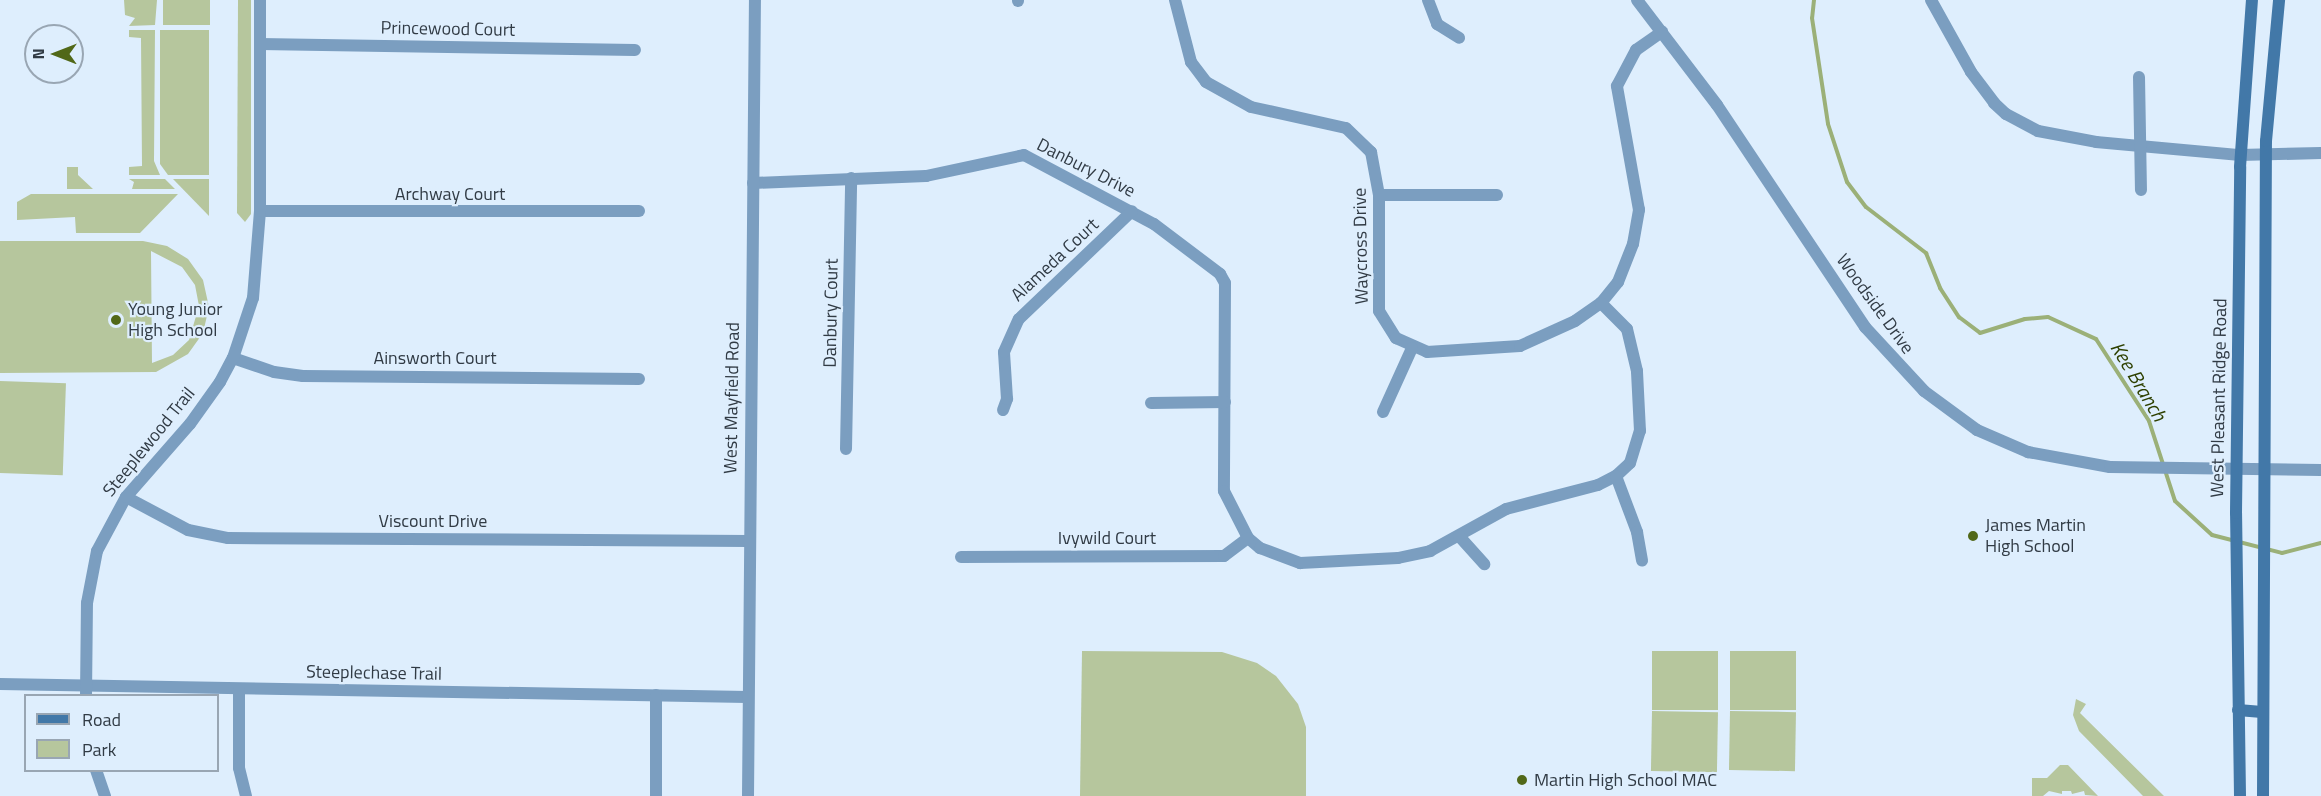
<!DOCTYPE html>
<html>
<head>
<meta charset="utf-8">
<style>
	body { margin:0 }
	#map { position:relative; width:2321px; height:796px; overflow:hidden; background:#deeefd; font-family:"Titillium Web",sans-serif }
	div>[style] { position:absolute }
	.green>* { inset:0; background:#b6c69d; transform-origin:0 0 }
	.stream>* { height:4px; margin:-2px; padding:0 2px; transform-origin:2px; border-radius:2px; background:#9bb078 }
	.minor>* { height:12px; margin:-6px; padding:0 6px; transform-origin:6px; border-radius:6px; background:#7b9ec0 }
	.tertiary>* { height:12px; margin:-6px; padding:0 6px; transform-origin:6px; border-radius:6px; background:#7b9ec0 }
	.secondary>* { height:12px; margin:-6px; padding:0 6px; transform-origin:6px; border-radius:6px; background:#4278a8 }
	.dots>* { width:16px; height:16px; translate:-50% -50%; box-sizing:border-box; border:3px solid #deeefd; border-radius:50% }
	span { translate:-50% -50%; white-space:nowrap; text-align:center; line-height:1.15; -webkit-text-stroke:4.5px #deeefd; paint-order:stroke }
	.street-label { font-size:18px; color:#313b45 }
	.poi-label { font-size:18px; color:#313b45 }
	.left { translate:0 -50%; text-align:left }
	.water-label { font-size:20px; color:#2e4000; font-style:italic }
	.legend { position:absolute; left:24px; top:694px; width:195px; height:78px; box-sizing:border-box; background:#deeefd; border:2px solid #99a6b3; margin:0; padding:8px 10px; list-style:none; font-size:18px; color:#313b45 }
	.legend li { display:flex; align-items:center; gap:12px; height:30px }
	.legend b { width:30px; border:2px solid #99a6b3 }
	.north { position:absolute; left:24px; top:24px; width:60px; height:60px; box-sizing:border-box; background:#deeefd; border:2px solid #99a6b3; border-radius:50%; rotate:270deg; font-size:16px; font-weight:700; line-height:24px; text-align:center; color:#313b45 }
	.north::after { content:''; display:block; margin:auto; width:21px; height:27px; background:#516818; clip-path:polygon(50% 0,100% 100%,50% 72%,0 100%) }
</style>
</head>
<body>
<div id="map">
	<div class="green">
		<div style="clip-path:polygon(124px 0,157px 0,155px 25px,129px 26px,135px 18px,125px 15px)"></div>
		<div style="left:163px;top:0;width:47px;height:25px"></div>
		<div style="clip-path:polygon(238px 0,251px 0,251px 214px,245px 222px,237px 213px)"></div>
		<div style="clip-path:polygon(129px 30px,155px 30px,154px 161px,160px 175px,129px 175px,129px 167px,142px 166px,141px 38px,129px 37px)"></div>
		<div style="clip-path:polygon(160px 30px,209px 30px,209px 175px,168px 175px,160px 164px)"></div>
		<div style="clip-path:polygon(67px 167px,78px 167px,78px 175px,93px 189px,67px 189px)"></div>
		<div style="clip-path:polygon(129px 179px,165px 179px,175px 189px,132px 189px,134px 182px)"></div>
		<div style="clip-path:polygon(173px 179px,209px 179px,209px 216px)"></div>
		<div style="clip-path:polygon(31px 194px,178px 194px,140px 233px,76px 233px,75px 217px,17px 220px,17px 202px)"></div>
		<div style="clip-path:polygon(evenodd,0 241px,143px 241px,167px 246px,188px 259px,203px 280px,209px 307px,203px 333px,188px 354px,156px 372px,0 373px,0 241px,151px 251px,182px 267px,195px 285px,199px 306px,189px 340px,173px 355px,152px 363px,151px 251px)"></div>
		<div style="left:0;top:381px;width:66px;height:92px;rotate:2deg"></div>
		<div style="clip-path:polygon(1082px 651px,1222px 652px,1257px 663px,1276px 676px,1298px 704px,1306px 727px,1306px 796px,1080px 796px)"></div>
		<div style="left:1652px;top:651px;width:66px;height:59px"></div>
		<div style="left:1730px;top:651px;width:66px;height:59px"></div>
		<div style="clip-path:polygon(2076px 699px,2086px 704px,2080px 713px,2164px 796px,2143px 796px,2079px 731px,2073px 715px)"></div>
		<div style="left:1652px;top:711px;width:66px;height:60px;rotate:1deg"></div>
		<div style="left:1730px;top:711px;width:66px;height:59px;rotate:1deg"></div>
		<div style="clip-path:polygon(2060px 765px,2068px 765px,2098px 796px,2085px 795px,2084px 791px,2072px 794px,2071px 791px,2062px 791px,2062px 794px,2049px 791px,2043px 796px,2032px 796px,2032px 778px,2047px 778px)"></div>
	</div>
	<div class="stream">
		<div style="left:1814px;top:0;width:18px;rotate:96deg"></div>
		<div style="left:1812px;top:18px;width:107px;rotate:81.4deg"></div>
		<div style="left:1828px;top:124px;width:61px;rotate:71.9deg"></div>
		<div style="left:1847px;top:182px;width:31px;rotate:53deg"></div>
		<div style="left:1866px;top:207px;width:76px;rotate:37.5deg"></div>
		<div style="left:1926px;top:253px;width:38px;rotate:68deg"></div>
		<div style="left:1940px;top:288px;width:35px;rotate:57deg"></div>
		<div style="left:1959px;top:317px;width:26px;rotate:37deg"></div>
		<div style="left:1980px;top:333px;width:47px;rotate:-17.3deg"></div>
		<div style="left:2025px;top:319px;width:23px;rotate:-5deg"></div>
		<div style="left:2048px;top:317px;width:53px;rotate:24.6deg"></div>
		<div style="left:2096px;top:339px;width:98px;rotate:57.1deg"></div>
		<div style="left:2149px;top:421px;width:84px;rotate:72deg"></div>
		<div style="left:2175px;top:501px;width:50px;rotate:42.6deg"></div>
		<div style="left:2212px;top:535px;width:72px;rotate:14.4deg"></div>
		<div style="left:2282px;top:553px;width:40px;rotate:-14.4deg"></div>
	</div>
	<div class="minor">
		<div style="left:1018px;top:0;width:1px;rotate:90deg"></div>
		<div style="left:1175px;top:0;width:64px;rotate:75.5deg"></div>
		<div style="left:1191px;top:62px;width:25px;rotate:53deg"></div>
		<div style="left:1206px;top:82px;width:51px;rotate:29.1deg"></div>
		<div style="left:1251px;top:107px;width:97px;rotate:12.5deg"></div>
		<div style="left:1346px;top:128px;width:35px;rotate:44deg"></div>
		<div style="left:1371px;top:152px;width:44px;rotate:79.5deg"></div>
		<div style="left:1379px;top:195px;width:116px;rotate:90deg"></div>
		<div style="left:1379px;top:311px;width:32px;rotate:58deg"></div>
		<div style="left:1396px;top:338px;width:34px;rotate:24deg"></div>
		<div style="left:1427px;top:352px;width:93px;rotate:-3.7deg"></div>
		<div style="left:1520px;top:346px;width:60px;rotate:-24.4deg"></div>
		<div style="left:1575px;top:321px;width:32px;rotate:-35deg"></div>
		<div style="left:1601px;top:303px;width:27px;rotate:-51deg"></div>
		<div style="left:1618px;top:282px;width:41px;rotate:-68.5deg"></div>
		<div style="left:1633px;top:244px;width:35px;rotate:-80deg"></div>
		<div style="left:1639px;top:210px;width:126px;rotate:-100.1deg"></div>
		<div style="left:1617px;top:86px;width:41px;rotate:-62.2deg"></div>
		<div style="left:1636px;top:50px;width:32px;rotate:-35deg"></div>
		<div style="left:1428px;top:0;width:26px;rotate:69deg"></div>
		<div style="left:1437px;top:24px;width:26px;rotate:32deg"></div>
		<div style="left:1931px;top:0;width:82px;rotate:60.9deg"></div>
		<div style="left:1971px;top:72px;width:39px;rotate:53deg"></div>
		<div style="left:1994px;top:103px;width:16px;rotate:43deg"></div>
		<div style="left:2006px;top:114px;width:36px;rotate:28deg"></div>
		<div style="left:2038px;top:131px;width:59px;rotate:10.7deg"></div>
		<div style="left:2096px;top:142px;width:145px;rotate:5.2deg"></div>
		<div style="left:2240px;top:155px;width:81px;rotate:-1.4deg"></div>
		<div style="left:260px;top:44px;width:375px;rotate:0.9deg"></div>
		<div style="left:2139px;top:77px;width:113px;rotate:89deg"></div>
		<div style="left:753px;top:183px;width:173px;rotate:-2.3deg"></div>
		<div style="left:926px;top:176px;width:100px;rotate:-12.1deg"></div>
		<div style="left:1024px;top:155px;width:147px;rotate:28deg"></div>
		<div style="left:1154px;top:224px;width:83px;rotate:37.1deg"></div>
		<div style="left:1220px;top:274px;width:10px;rotate:61deg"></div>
		<div style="left:1225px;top:283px;width:208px;rotate:90.3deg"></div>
		<div style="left:1224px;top:491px;width:53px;rotate:62.9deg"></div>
		<div style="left:1248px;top:538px;width:16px;rotate:40deg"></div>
		<div style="left:1260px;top:548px;width:43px;rotate:20.6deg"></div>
		<div style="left:1300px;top:563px;width:98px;rotate:-2.9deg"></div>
		<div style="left:1398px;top:558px;width:33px;rotate:-12deg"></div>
		<div style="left:1430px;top:551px;width:87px;rotate:-28.9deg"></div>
		<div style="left:1506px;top:509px;width:95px;rotate:-14.6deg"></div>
		<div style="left:1598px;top:485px;width:20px;rotate:-27deg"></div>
		<div style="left:1616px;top:476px;width:19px;rotate:-43deg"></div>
		<div style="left:1630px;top:463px;width:34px;rotate:-73deg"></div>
		<div style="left:1640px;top:431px;width:60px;rotate:-92.9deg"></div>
		<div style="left:1637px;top:371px;width:43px;rotate:-103.4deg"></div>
		<div style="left:1627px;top:329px;width:37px;rotate:-135deg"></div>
		<div style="left:1379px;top:195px;width:118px"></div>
		<div style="left:260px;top:211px;width:379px"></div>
		<div style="left:233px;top:358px;width:43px;rotate:18.9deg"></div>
		<div style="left:274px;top:372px;width:29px;rotate:8deg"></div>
		<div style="left:303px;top:376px;width:336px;rotate:0.5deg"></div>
		<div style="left:1151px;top:403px;width:74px;rotate:-0.8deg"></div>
		<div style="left:1003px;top:410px;width:12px;rotate:-70deg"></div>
		<div style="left:1007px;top:399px;width:47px;rotate:-93.7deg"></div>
		<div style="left:1004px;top:352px;width:36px;rotate:-66deg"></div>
		<div style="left:1019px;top:319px;width:156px;rotate:-43.7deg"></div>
		<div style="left:1383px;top:412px;width:70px;rotate:-65.6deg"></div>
		<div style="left:846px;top:449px;width:271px;rotate:-88.9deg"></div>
		<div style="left:1616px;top:476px;width:60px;rotate:69.4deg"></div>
		<div style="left:1637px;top:532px;width:29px;rotate:80deg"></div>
		<div style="left:126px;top:497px;width:70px;rotate:28deg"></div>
		<div style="left:188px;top:530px;width:41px;rotate:11.3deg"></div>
		<div style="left:228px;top:538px;width:521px;rotate:0.33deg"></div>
		<div style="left:1459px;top:536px;width:38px;rotate:48deg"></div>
		<div style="left:961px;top:557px;width:263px;rotate:-0.2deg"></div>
		<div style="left:1224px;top:556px;width:30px;rotate:-37deg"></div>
		<div style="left:0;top:684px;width:747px;rotate:1deg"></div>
		<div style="left:239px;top:689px;width:79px;rotate:90deg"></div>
		<div style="left:239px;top:768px;width:29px;rotate:76deg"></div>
		<div style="left:656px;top:695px;width:101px;rotate:90deg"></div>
		<div style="left:86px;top:696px;width:93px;rotate:-89.4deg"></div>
		<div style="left:87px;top:603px;width:53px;rotate:-79.1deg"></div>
		<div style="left:97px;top:551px;width:61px;rotate:-61.8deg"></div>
		<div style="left:126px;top:497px;width:97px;rotate:-48.8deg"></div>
		<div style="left:190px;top:424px;width:52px;rotate:-54.5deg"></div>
		<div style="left:220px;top:382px;width:27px;rotate:-62deg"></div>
		<div style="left:233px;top:358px;width:63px;rotate:-71.6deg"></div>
		<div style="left:253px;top:298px;width:87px;rotate:-85.4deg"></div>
		<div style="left:260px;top:211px;width:211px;rotate:-90deg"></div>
		<div style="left:96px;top:770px;width:28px;rotate:71deg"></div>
	</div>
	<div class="tertiary">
		<div style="left:1637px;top:0;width:132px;rotate:52.7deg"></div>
		<div style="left:1717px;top:105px;width:267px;rotate:56.3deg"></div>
		<div style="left:1865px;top:327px;width:87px;rotate:47.3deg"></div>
		<div style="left:1924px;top:391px;width:66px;rotate:36.3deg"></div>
		<div style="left:1977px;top:430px;width:56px;rotate:23.3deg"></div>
		<div style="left:2028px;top:452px;width:83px;rotate:10.4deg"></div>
		<div style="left:2110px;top:467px;width:211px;rotate:0.8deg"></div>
		<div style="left:748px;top:796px;width:796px;rotate:-89.5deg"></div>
	</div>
	<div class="secondary">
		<div style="left:2238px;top:710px;width:24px;rotate:5deg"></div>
		<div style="left:2240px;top:796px;width:283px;rotate:-90.8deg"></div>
		<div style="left:2236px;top:513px;width:346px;rotate:-89.3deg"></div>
		<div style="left:2240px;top:167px;width:167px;rotate:-85.9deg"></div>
		<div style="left:2263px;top:796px;width:655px;rotate:-89.74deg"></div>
		<div style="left:2266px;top:141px;width:142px;rotate:-84.7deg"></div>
	</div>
	<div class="dots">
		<div style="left:116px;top:320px;background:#516818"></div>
		<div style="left:1973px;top:536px;background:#516818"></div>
		<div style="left:1522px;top:780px;background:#516818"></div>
	</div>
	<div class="street-label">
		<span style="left:448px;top:29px;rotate:1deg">Princewood Court</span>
		<span style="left:1086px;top:168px;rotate:27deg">Danbury Drive</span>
		<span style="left:450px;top:194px">Archway Court</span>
		<span style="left:1361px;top:246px;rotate:-91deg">Waycross Drive</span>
		<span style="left:1055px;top:260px;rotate:-43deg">Alameda Court</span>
		<span style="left:1875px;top:304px;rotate:54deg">Woodside Drive</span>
		<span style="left:831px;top:313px;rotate:-89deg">Danbury Court</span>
		<span style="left:435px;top:358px">Ainsworth Court</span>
		<span style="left:732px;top:398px;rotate:-89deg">West Mayfield Road</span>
		<span style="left:2219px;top:398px;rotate:-89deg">West Pleasant Ridge Road</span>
		<span style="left:149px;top:442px;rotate:-51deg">Steeplewood Trail</span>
		<span style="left:433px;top:521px">Viscount Drive</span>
		<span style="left:1107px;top:538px">Ivywild Court</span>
		<span style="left:374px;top:673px;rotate:1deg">Steeplechase Trail</span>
	</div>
	<div class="poi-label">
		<span class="left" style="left:128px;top:320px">Young Junior<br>High School</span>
		<span class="left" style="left:1985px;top:536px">James Martin<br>High School</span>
		<span class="left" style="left:1534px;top:780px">Martin High School MAC</span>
	</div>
	<div class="water-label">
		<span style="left:2139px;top:381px;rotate:59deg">Kee Branch</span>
	</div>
	<ul class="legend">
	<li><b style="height:8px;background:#4278a8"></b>Road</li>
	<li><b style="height:16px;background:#b6c69d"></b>Park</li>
	</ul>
	<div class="north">N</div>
</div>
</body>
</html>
